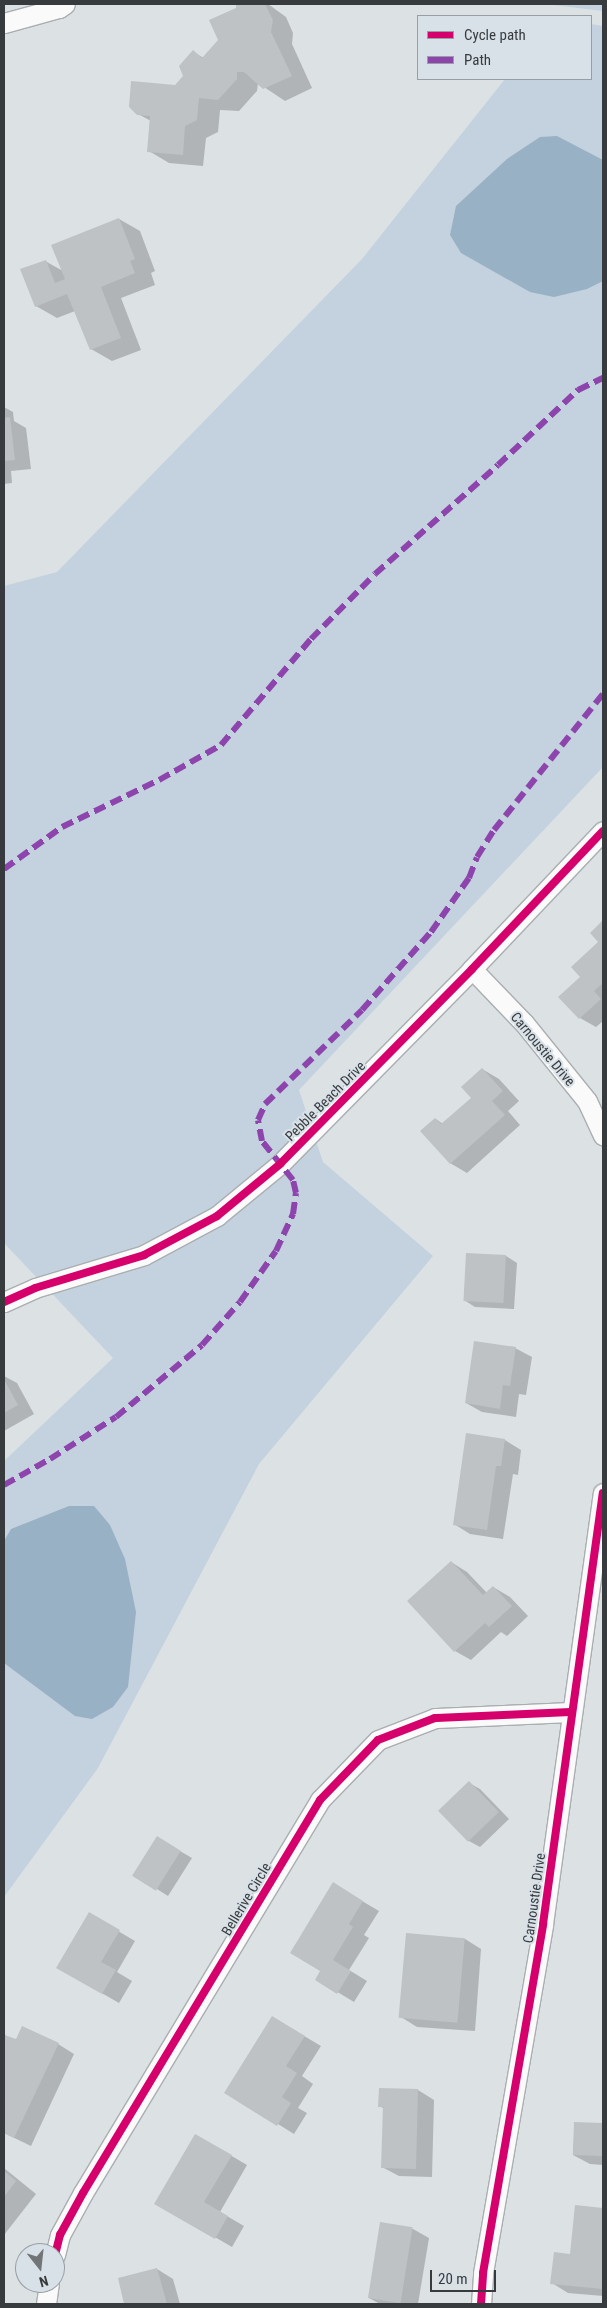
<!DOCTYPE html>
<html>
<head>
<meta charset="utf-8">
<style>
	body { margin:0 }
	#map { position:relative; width:607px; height:2308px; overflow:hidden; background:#dce1e4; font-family:"Roboto Condensed",sans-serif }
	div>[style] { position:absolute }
	.green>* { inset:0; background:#c3d2de }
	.water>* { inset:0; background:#99b1c4 }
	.shadow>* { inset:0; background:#0003 }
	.building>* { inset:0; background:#bec2c4; transform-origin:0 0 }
	.roads { filter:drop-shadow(1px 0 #aaaeb0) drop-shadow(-1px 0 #aaaeb0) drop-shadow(0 1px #aaaeb0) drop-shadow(0 -1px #aaaeb0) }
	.minor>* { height:19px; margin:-9.5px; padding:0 9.5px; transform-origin:9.5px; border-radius:9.5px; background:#fafafb }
	.quiet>* { height:6px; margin-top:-3px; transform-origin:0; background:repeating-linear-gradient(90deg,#8e44ad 0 12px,transparent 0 18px) }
	.cycleway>* { height:8px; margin:-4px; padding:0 4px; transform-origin:4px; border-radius:4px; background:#d6006c }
	span { translate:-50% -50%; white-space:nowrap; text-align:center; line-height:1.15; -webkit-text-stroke:4px #d9e1e8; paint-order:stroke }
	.street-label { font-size:14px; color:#373b3d }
	.frame { position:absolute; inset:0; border:5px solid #373b3d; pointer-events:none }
	.legend { position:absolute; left:417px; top:15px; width:175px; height:65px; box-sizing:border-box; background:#d9e1e8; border:1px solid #989fa4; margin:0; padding:6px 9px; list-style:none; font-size:15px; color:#373b3d }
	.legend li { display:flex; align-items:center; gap:10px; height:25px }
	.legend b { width:25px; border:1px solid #989fa4 }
	.north { position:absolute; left:15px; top:2243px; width:50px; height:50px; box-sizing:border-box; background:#d9e1e8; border:1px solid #989fa4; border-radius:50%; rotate:164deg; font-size:14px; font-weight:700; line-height:20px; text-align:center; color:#373b3d }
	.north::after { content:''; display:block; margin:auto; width:18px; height:22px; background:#717577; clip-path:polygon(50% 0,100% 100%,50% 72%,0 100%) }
	.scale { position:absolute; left:430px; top:2270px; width:66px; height:22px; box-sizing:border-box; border:2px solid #373b3d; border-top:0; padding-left:6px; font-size:15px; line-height:18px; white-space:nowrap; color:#373b3d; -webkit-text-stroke:4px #d9e1e8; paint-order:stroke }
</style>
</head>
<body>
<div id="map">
	<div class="green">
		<div style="clip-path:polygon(545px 4px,603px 4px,603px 11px)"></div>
		<div style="clip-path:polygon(591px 24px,603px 26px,603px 767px,299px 1090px,323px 1162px,433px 1256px,259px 1464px,98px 1768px,4px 1897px,4px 1461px,113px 1358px,4px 1243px,4px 586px,57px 572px,362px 259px,505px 79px,591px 79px)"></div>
	</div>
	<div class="water">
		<div style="clip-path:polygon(557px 136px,603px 160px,603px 281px,587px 289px,554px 297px,530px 292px,461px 253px,450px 235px,456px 206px,507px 159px,540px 137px)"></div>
		<div style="clip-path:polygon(69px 1506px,94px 1506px,110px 1525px,125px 1559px,136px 1612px,128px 1687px,113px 1707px,92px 1719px,75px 1716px,4px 1663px,4px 1541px,11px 1529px)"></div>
	</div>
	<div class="shadow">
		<div style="clip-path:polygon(239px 4px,268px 4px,286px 17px,293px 33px,292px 44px,312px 88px,285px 101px,258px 83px,257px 91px,239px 111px,220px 110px,218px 132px,206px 138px,203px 166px,169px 163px,149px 151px,151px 121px,138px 114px,176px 86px,185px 76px,193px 52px,204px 58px,219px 41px)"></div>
		<div style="clip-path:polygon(119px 219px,140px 231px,155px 271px,151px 273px,155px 285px,121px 298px,141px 350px,112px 361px,91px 349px,75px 311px,57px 318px,36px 306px,45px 261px,63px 271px)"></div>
		<div style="clip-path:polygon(4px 407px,13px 412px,14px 421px,26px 428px,31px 469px,11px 471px,12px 483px,4px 484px)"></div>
		<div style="clip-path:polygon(603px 922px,603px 1021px,596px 1027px,580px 1018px,600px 942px,592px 933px)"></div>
		<div style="clip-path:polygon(482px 1069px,499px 1079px,519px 1101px,508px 1111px,520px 1125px,467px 1173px,450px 1163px,436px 1119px,443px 1124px,473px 1098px)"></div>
		<div style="clip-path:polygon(467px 1254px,506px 1256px,517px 1263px,514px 1309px,475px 1307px,464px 1300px)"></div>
		<div style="clip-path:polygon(515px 1348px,532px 1357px,526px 1395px,519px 1394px,516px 1417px,482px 1412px,466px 1403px)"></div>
		<div style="clip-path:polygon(4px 1376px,17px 1383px,34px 1414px,4px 1431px)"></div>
		<div style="clip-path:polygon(505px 1440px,521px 1450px,518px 1475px,513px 1474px,503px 1539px,470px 1534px,454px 1524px)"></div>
		<div style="clip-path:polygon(451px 1562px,467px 1572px,487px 1593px,493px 1587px,510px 1597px,528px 1616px,507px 1636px,501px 1632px,471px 1660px,455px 1651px)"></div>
		<div style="clip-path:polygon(469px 1783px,480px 1789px,509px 1819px,480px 1847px,469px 1841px)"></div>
		<div style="clip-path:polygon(168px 1844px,192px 1858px,168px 1896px,157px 1889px)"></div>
		<div style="clip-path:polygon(333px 1884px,379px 1911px,364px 1935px,369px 1938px,349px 1970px,367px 1981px,354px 2002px,316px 1979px,321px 1971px)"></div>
		<div style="clip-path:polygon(89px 1914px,135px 1941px,117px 1972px,132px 1981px,119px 2003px,58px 1968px)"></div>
		<div style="clip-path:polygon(407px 1935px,465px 1939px,481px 1949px,475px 2031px,417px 2027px,401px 2017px)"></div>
		<div style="clip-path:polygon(289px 2027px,321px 2046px,302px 2076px,313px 2084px,298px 2108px,307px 2113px,294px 2134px,278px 2124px)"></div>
		<div style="clip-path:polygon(5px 2035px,17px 2041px,58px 2044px,74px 2054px,31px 2146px,4px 2133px)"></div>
		<div style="clip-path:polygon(380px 2089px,418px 2090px,434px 2100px,432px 2177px,399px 2176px,382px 2167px,384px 2109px,380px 2106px)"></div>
		<div style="clip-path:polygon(575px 2124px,603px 2125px,603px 2165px,590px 2164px,573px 2155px)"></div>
		<div style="clip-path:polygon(196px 2135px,247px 2165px,220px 2212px,244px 2226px,232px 2247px,156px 2203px)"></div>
		<div style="clip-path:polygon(4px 2168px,36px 2194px,4px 2235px)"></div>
		<div style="clip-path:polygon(576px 2207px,603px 2209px,603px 2296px,568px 2293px,552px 2283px,571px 2255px)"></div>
		<div style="clip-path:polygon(381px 2223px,413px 2229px,429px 2238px,418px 2304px,380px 2304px,369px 2298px)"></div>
		<div style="clip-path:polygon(157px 2269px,173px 2279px,180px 2304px,126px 2304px,119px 2279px)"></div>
	</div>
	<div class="building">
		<div style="clip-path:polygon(236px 4px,265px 4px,273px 20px,271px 32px,292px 76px,263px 89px,244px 72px,237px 72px,237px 79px,218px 100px,199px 98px,197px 120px,185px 126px,183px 155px,147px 152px,150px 116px,137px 115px,129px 107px,131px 81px,175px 85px,183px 76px,179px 66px,193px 50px,202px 58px,218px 40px,209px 20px,236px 8px)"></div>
		<div style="clip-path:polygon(119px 218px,135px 259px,130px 261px,135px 273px,101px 287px,121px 338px,90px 350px,67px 294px,35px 307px,20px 269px,46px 260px,55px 283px,65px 279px,51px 245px)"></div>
		<div style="clip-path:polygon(10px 417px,15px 460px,4px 461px,4px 418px)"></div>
		<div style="clip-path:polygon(603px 920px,603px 983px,594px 991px,601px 999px,579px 1019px,558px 997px,580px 977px,571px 967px,598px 942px,590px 933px)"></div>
		<div style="clip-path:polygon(482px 1068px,503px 1091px,492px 1101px,505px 1115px,450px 1164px,420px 1131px,435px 1118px,441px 1124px,471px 1098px,461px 1087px)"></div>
		<div style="left:466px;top:1253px;width:40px;height:48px;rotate:3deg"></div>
		<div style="clip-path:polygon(474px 1341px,516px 1347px,510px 1386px,503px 1385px,500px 1409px,465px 1403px)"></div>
		<div style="clip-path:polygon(4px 1379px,18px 1405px,4px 1413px)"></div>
		<div style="clip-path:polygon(466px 1433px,505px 1439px,501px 1466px,496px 1466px,487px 1530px,453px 1525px)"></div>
		<div style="clip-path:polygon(451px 1561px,483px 1595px,493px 1586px,512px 1606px,489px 1627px,485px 1623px,454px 1652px,407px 1601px)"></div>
		<div style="left:469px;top:1781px;width:43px;height:43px;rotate:46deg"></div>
		<div style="left:157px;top:1836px;width:28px;height:47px;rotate:32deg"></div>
		<div style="clip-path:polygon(333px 1882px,363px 1901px,349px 1924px,353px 1927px,333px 1960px,351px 1971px,337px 1994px,315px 1980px,320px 1971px,290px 1953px)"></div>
		<div style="clip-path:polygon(89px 1912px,120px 1930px,101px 1962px,116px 1970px,102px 1994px,56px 1968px)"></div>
		<div style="left:406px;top:1933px;width:59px;height:85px;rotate:5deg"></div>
		<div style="clip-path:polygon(272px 2016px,305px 2036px,286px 2066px,297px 2073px,282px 2097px,291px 2103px,277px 2126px,224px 2093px)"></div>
		<div style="clip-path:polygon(22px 2026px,59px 2043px,14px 2138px,4px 2133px,4px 2035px,16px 2039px)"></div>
		<div style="clip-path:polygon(379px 2088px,418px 2089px,416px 2169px,381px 2168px,383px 2107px,378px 2107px)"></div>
		<div style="left:574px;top:2122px;width:29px;height:33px;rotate:2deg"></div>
		<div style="clip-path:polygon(195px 2134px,232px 2155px,204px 2202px,228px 2216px,215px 2239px,154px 2204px)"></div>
		<div style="clip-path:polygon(4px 2171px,16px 2181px,4px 2197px)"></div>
		<div style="clip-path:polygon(575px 2205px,603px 2208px,603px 2289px,550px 2284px,554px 2252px,570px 2254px)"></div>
		<div style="left:380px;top:2222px;width:33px;height:77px;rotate:9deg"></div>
		<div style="clip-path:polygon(157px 2268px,167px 2304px,124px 2304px,118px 2278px)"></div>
	</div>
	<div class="roads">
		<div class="minor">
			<div style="left:4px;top:23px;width:57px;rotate:-15.3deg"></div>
			<div style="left:59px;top:8px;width:7px;rotate:-34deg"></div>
			<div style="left:472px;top:969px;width:75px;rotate:46.1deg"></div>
			<div style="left:524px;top:1023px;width:100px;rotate:51.1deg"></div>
			<div style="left:587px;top:1101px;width:38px;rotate:65deg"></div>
			<div style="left:4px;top:1302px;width:34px;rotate:-24deg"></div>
			<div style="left:35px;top:1288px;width:114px;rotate:-16.8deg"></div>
			<div style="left:144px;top:1255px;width:83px;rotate:-28.1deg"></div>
			<div style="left:217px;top:1216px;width:82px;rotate:-39.5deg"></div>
			<div style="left:280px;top:1164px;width:274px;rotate:-45.4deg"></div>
			<div style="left:472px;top:969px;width:190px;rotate:-46.5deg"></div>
			<div style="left:55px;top:2255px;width:21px;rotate:-76deg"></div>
			<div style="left:60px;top:2235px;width:48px;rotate:-61.3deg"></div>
			<div style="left:83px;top:2193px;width:459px;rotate:-58.9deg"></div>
			<div style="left:320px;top:1800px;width:83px;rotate:-46deg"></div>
			<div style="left:378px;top:1740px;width:61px;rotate:-21.1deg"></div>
			<div style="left:435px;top:1718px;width:137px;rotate:-2.5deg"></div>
			<div style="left:46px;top:2304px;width:21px;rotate:-82deg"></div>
			<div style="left:481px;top:2304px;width:31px;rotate:-86deg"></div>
			<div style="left:483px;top:2273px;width:354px;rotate:-80.2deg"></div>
			<div style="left:543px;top:1924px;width:435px;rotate:-82.1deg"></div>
		</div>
	</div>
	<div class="quiet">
		<div style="left:4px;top:869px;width:72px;rotate:-35.9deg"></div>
		<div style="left:62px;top:827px;width:108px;rotate:-25.9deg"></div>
		<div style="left:159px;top:780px;width:71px;rotate:-29.4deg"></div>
		<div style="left:221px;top:745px;width:139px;rotate:-49.7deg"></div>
		<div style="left:311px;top:639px;width:91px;rotate:-45.4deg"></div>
		<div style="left:375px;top:574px;width:164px;rotate:-41.5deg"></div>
		<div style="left:498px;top:465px;width:110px;rotate:-43.2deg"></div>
		<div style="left:578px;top:390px;width:28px;rotate:-26deg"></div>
		<div style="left:4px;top:1485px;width:53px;rotate:-29.5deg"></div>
		<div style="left:50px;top:1459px;width:78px;rotate:-32.5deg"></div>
		<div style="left:116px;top:1417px;width:112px;rotate:-39.9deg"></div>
		<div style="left:202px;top:1345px;width:57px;rotate:-48.5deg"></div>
		<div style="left:240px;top:1302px;width:62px;rotate:-54.8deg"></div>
		<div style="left:276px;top:1251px;width:41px;rotate:-65.3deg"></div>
		<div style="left:293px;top:1214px;width:21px;rotate:-82deg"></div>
		<div style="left:296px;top:1193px;width:13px;rotate:-103deg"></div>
		<div style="left:293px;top:1180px;width:50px;rotate:-128.5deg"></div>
		<div style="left:262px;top:1141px;width:21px;rotate:-101deg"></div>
		<div style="left:258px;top:1120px;width:17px;rotate:-66deg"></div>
		<div style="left:265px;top:1104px;width:135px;rotate:-44.1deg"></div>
		<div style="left:362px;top:1010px;width:104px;rotate:-48.5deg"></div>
		<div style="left:431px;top:932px;width:66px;rotate:-54.9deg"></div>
		<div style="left:469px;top:878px;width:22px;rotate:-69deg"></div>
		<div style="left:477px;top:857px;width:32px;rotate:-58deg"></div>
		<div style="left:494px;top:830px;width:174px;rotate:-51.3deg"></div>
	</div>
	<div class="cycleway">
		<div style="left:4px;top:1302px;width:34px;rotate:-24deg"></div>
		<div style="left:35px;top:1288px;width:114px;rotate:-16.8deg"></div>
		<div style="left:144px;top:1255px;width:83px;rotate:-28.1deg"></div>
		<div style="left:217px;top:1216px;width:82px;rotate:-39.5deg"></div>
		<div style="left:280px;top:1164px;width:274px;rotate:-45.4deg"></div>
		<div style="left:472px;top:969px;width:190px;rotate:-46.5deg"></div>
		<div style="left:55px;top:2255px;width:21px;rotate:-76deg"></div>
		<div style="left:60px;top:2235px;width:48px;rotate:-61.3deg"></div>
		<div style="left:83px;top:2193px;width:459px;rotate:-58.9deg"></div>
		<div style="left:320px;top:1800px;width:83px;rotate:-46deg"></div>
		<div style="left:378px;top:1740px;width:61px;rotate:-21.1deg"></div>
		<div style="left:435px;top:1718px;width:137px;rotate:-2.5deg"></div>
		<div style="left:481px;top:2304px;width:31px;rotate:-86deg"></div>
		<div style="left:483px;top:2273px;width:354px;rotate:-80.2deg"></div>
		<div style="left:543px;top:1924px;width:435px;rotate:-82.1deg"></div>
	</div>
	<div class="street-label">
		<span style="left:543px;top:1049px;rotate:50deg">Carnoustie Drive</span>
		<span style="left:325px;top:1101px;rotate:-45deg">Pebble Beach Drive</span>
		<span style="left:534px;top:1898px;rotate:-82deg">Carnoustie Drive</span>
		<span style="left:246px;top:1899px;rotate:-59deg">Bellerive Circle</span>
	</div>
	<div class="frame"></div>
	<ul class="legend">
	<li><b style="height:6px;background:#d6006c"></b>Cycle path</li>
	<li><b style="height:6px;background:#8e44ad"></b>Path</li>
	</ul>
	<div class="north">N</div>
	<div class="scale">20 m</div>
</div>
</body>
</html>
